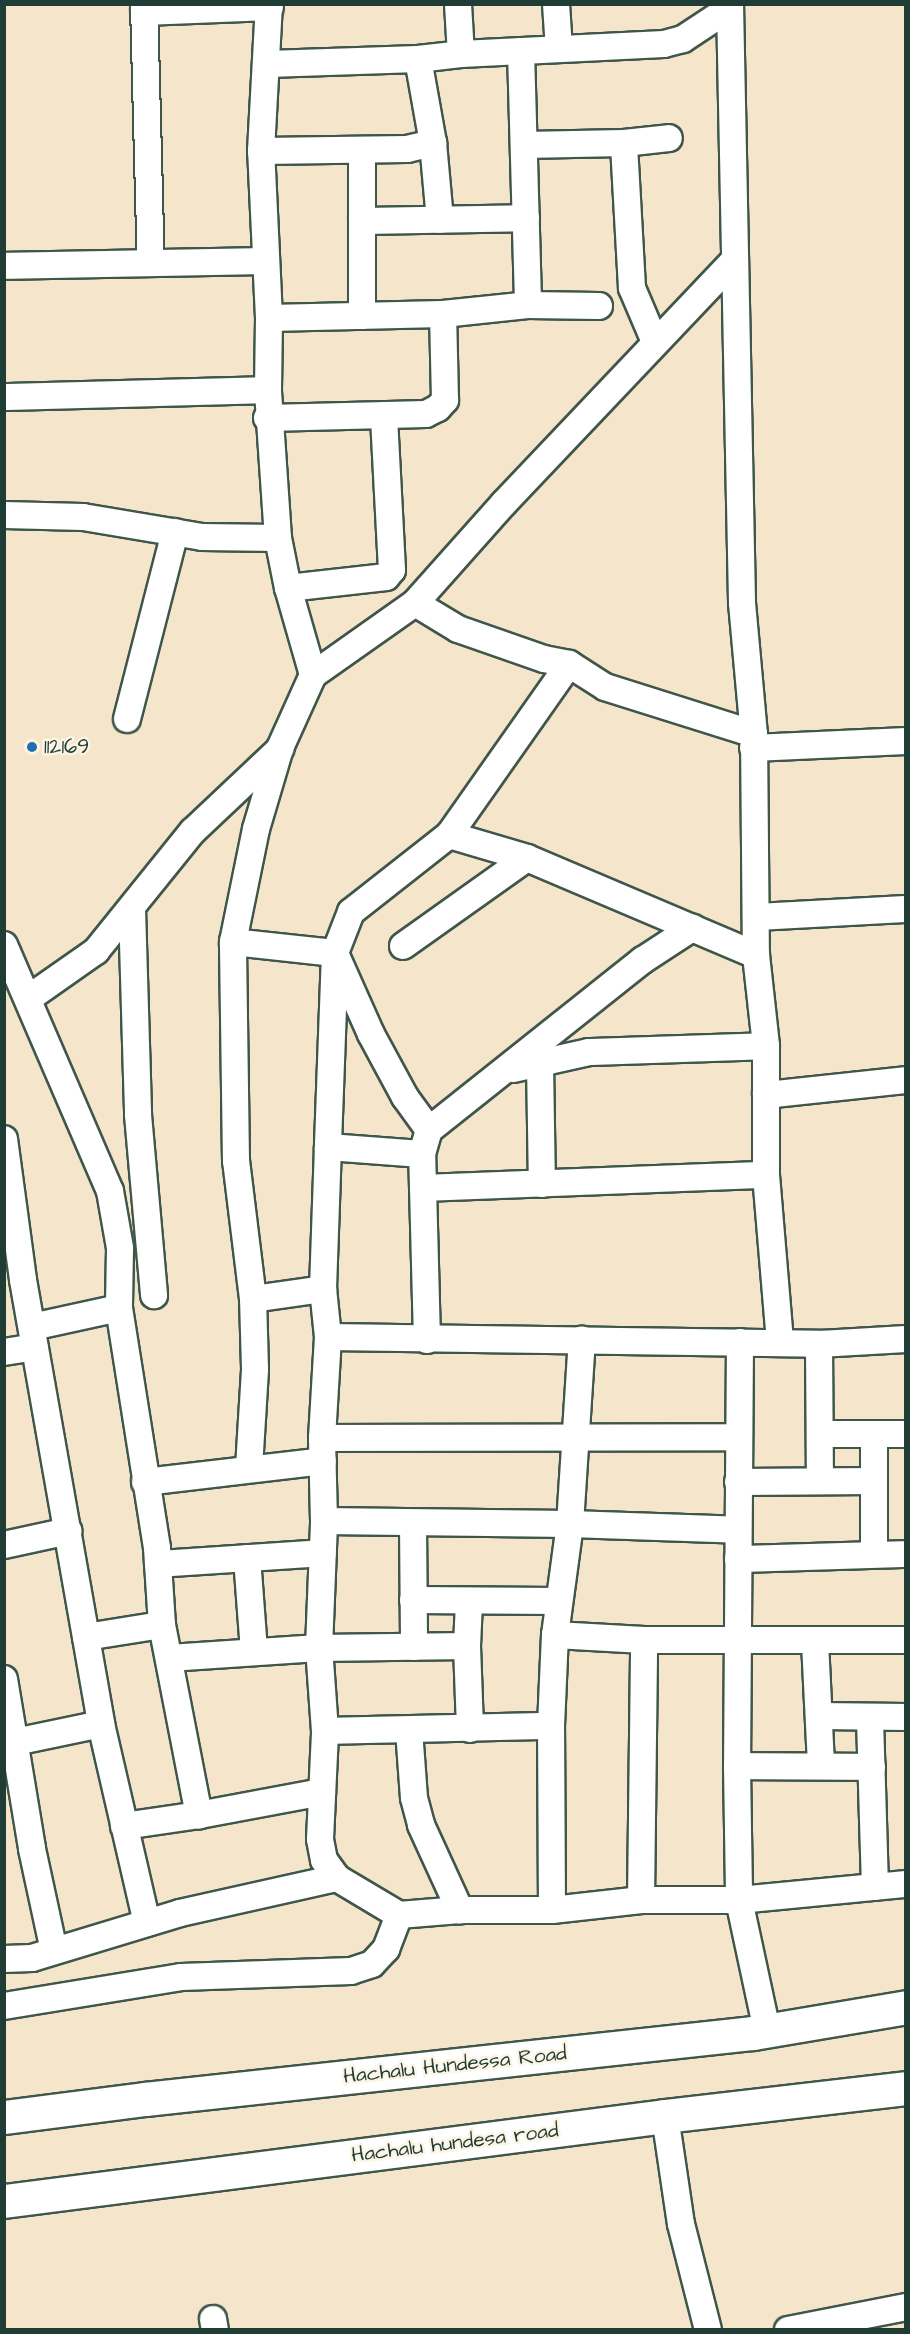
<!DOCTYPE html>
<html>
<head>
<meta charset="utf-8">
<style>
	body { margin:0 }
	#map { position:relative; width:910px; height:2334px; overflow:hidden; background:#f5e5ca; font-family:"Architects Daughter",sans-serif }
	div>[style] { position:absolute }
	.roads { filter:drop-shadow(2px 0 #3f564a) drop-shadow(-2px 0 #3f564a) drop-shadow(0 2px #3f564a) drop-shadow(0 -2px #3f564a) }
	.minor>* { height:26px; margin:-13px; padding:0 13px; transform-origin:13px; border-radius:13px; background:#fff }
	.major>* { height:33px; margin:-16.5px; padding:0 16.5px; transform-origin:16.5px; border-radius:16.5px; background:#fff }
	.dots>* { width:16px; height:16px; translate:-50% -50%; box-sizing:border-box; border:3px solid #fcf5e5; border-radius:50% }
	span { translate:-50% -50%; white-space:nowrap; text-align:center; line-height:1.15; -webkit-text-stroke:5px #fcf5e5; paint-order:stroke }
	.poi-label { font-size:21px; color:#1f3d34 }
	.left { translate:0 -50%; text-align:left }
	.street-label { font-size:21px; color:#1f3d34 }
	.frame { position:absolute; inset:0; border:6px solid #1f3d34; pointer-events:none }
</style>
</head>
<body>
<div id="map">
	<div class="roads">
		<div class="minor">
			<div style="left:144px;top:4px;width:259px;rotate:88.5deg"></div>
			<div style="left:458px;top:4px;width:50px;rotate:86.6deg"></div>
			<div style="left:556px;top:4px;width:45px;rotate:86.2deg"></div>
			<div style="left:730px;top:4px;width:599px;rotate:88.85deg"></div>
			<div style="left:742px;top:603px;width:132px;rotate:84.8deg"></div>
			<div style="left:754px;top:734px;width:221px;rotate:89.5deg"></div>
			<div style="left:756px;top:955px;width:92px;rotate:83.7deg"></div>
			<div style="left:766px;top:1046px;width:129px;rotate:90deg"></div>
			<div style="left:766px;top:1175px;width:168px;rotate:85.2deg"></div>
			<div style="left:144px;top:12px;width:126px;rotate:-2.3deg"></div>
			<div style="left:521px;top:51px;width:254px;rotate:88.4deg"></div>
			<div style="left:268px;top:64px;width:150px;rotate:-1.9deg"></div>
			<div style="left:418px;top:59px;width:43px;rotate:-6.6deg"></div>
			<div style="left:461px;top:54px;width:203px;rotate:-2.8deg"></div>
			<div style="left:664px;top:44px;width:20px;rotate:-15deg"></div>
			<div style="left:683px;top:39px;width:56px;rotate:-33.4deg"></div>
			<div style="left:433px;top:143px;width:77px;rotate:84.8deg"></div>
			<div style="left:524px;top:145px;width:100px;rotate:-1.1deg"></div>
			<div style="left:261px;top:151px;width:146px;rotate:-0.8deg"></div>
			<div style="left:407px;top:149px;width:27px;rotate:-13deg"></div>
			<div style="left:433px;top:143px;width:85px;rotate:-100.1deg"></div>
			<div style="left:362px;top:221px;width:164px;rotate:-1deg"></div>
			<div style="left:4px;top:266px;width:262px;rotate:-1.1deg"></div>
			<div style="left:362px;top:316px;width:166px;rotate:-90deg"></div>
			<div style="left:269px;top:318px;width:174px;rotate:-1.3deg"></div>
			<div style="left:443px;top:314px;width:85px;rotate:-6deg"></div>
			<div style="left:528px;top:305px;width:71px;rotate:0.8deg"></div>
			<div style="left:655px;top:342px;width:59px;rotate:-113.1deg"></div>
			<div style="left:632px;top:288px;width:145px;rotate:-93.2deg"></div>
			<div style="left:624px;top:143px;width:45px;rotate:-6.3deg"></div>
			<div style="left:4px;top:397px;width:264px;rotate:-1.5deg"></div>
			<div style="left:268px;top:390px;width:72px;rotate:-89.2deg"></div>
			<div style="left:269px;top:318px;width:167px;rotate:-92.7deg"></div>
			<div style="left:261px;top:151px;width:147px;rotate:-86.9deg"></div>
			<div style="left:267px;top:418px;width:159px;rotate:-1.4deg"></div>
			<div style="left:426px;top:414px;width:13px;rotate:-27deg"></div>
			<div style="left:438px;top:408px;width:11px;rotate:-49deg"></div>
			<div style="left:445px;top:400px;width:86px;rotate:-91.3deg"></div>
			<div style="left:4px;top:515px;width:79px;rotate:1.5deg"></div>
			<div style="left:83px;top:517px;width:121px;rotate:9.5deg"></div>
			<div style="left:202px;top:537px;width:76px;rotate:0.8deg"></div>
			<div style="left:288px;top:588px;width:99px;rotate:-6.4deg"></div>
			<div style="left:386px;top:577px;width:9px;rotate:-49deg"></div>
			<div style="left:392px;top:570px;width:155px;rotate:-93deg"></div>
			<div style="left:415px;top:603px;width:50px;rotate:31.2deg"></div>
			<div style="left:458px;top:629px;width:91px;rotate:19.2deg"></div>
			<div style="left:544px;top:659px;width:25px;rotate:11deg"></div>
			<div style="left:569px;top:664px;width:43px;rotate:32.6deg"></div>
			<div style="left:605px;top:687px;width:156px;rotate:17.5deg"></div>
			<div style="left:313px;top:675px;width:125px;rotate:-35.2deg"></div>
			<div style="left:415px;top:603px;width:134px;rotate:-48.3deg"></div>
			<div style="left:504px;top:503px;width:335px;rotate:-46.5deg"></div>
			<div style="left:127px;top:719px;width:193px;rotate:-75.6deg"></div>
			<div style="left:753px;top:748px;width:153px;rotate:-2.6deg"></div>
			<div style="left:449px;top:835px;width:81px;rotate:16.4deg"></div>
			<div style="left:527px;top:858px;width:249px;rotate:23deg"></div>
			<div style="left:132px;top:909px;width:206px;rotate:88.3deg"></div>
			<div style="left:138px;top:1115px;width:181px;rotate:84.9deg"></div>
			<div style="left:756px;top:917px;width:150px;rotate:-3.1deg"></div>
			<div style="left:233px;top:942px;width:103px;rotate:6.2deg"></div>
			<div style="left:335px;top:953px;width:194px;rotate:92.1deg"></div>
			<div style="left:4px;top:945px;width:268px;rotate:66.7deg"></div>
			<div style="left:110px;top:1191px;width:58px;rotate:80deg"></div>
			<div style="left:120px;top:1248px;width:60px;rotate:91deg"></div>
			<div style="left:119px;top:1308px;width:243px;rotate:81deg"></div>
			<div style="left:157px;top:1548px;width:77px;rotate:86.3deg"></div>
			<div style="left:162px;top:1625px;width:194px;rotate:79deg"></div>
			<div style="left:199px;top:1815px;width:125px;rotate:-10.6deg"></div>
			<div style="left:403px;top:946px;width:152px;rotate:-35.4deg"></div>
			<div style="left:29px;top:998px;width:82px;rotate:-35deg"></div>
			<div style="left:96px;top:951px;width:154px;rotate:-51.1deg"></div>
			<div style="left:193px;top:831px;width:120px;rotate:-43.3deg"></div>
			<div style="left:540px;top:1062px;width:122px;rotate:89.1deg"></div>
			<div style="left:513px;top:1069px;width:78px;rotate:-12.6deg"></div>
			<div style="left:589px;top:1052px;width:177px;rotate:-1.9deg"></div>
			<div style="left:766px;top:1095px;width:141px;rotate:-6.1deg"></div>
			<div style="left:429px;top:1130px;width:41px;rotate:-126deg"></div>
			<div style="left:405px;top:1097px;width:72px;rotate:-118.4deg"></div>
			<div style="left:371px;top:1034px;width:89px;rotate:-114deg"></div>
			<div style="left:335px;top:953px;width:44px;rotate:-68.7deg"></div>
			<div style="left:351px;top:912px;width:125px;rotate:-38.2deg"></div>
			<div style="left:449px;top:835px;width:209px;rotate:-54.9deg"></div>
			<div style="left:4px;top:1139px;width:142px;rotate:82.3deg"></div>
			<div style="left:23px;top:1280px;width:451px;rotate:80deg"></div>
			<div style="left:101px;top:1724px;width:204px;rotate:77deg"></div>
			<div style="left:423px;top:1188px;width:343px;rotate:-2.2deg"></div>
			<div style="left:253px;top:1299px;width:71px;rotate:-8.1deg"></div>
			<div style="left:32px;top:1327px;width:89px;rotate:-12.3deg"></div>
			<div style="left:328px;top:1337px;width:48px;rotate:-95.9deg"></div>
			<div style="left:323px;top:1289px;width:142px;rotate:-88deg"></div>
			<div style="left:328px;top:1147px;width:94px;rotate:4.3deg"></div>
			<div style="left:427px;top:1340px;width:186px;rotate:-91.5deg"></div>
			<div style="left:422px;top:1154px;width:25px;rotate:-74deg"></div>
			<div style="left:429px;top:1130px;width:273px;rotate:-38.5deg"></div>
			<div style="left:643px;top:960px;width:59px;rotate:-33.1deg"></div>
			<div style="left:740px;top:1342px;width:424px;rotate:90.4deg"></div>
			<div style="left:737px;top:1766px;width:134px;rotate:89.1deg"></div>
			<div style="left:739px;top:1900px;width:134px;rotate:77.9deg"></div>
			<div style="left:819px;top:1344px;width:137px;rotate:89.6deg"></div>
			<div style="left:4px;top:1352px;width:31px;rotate:-9deg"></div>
			<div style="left:820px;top:1434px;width:86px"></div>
			<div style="left:874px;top:1435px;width:119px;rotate:90deg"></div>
			<div style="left:322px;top:1438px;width:416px;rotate:-0.1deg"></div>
			<div style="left:249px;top:1468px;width:99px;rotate:-86.5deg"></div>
			<div style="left:255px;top:1369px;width:70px;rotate:-91.6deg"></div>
			<div style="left:253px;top:1299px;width:139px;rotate:-97deg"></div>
			<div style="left:236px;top:1161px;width:219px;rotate:-90.8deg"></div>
			<div style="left:233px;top:942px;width:115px;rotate:-78.5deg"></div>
			<div style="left:256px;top:829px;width:84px;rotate:-73.5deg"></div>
			<div style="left:280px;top:748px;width:80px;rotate:-65.7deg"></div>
			<div style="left:313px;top:675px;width:91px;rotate:-106deg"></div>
			<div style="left:288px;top:588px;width:51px;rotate:-101.3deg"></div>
			<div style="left:278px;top:538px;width:148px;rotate:-93.9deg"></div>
			<div style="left:145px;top:1482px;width:179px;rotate:-6.7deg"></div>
			<div style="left:738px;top:1482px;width:136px;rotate:-0.4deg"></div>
			<div style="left:324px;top:1521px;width:246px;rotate:0.7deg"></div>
			<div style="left:570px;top:1524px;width:168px;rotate:2deg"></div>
			<div style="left:413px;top:1524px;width:123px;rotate:89.5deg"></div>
			<div style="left:4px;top:1545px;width:66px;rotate:-12.3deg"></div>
			<div style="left:247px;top:1558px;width:94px;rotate:85.7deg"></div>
			<div style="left:738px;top:1559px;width:168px;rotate:-1.7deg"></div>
			<div style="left:158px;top:1564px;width:165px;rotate:-3.8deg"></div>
			<div style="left:413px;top:1600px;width:145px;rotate:0.4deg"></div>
			<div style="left:469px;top:1602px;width:44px;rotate:92.6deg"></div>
			<div style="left:467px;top:1646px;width:83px;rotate:87.9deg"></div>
			<div style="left:555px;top:1635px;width:89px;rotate:3.2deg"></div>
			<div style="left:644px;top:1640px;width:262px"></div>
			<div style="left:86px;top:1637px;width:77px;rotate:-9deg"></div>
			<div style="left:815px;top:1642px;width:123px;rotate:87.2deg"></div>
			<div style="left:169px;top:1658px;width:150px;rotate:-3.8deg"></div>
			<div style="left:319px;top:1648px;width:148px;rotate:-0.8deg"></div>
			<div style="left:4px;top:1679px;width:172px;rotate:80.6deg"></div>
			<div style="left:32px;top:1849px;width:104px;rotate:77.8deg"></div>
			<div style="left:819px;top:1716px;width:87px;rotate:0.7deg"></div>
			<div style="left:870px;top:1719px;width:168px;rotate:88.3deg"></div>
			<div style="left:409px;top:1730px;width:68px;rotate:85.8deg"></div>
			<div style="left:414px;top:1798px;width:28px;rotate:75deg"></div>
			<div style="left:421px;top:1825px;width:94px;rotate:65.4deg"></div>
			<div style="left:325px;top:1731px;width:226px;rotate:-1.3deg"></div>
			<div style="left:15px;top:1742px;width:88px;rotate:-11.8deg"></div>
			<div style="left:737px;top:1766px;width:135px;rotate:0.4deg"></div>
			<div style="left:124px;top:1826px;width:76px;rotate:-8.3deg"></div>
			<div style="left:641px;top:1900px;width:260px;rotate:-89.3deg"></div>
			<div style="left:552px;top:1910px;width:184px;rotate:-90.3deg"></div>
			<div style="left:551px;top:1726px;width:91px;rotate:-87.5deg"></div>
			<div style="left:555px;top:1635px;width:112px;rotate:-82.3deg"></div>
			<div style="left:570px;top:1524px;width:185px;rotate:-86.3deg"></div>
			<div style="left:399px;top:1915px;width:72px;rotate:-149.2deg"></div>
			<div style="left:337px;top:1878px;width:22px;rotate:-126deg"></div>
			<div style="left:324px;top:1860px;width:21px;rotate:-101deg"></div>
			<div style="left:320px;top:1839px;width:108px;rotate:-87.3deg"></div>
			<div style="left:325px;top:1731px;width:83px;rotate:-94.1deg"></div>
			<div style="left:319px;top:1648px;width:127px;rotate:-87.7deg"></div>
			<div style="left:324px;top:1521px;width:83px;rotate:-91.4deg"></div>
			<div style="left:322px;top:1438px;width:101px;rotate:-86.6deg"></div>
			<div style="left:328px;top:1337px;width:491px;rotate:0.8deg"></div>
			<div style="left:819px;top:1344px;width:87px;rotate:-3.3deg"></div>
			<div style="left:4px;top:1959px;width:28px;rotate:-2deg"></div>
			<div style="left:32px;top:1958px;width:155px;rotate:-16.9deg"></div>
			<div style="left:180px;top:1913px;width:161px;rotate:-12.6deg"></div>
			<div style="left:4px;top:2006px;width:179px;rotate:-9.3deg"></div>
			<div style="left:181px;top:1977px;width:170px;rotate:-2deg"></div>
			<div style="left:351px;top:1971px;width:22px;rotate:-18deg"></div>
			<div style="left:372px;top:1964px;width:21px;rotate:-47deg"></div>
			<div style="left:386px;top:1949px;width:36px;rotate:-69deg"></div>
			<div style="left:399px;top:1915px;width:61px;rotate:-4.7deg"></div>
			<div style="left:460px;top:1910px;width:92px"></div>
			<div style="left:552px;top:1910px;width:90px;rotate:-6.4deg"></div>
			<div style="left:641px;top:1900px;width:98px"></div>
			<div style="left:739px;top:1900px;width:168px;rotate:-5.5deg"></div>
			<div style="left:665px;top:2116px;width:109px;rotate:81.6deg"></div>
			<div style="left:681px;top:2224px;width:109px;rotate:75.7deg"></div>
			<div style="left:213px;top:2319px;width:11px;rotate:80deg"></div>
			<div style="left:788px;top:2330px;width:120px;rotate:-11deg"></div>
		</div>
		<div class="major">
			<div style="left:4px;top:2117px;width:142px;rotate:-7.3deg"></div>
			<div style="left:145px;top:2099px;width:612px;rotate:-6.2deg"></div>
			<div style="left:753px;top:2033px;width:155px;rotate:-9.6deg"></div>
			<div style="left:4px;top:2201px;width:666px;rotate:-7.33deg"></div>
			<div style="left:665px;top:2116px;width:243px;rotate:-6.6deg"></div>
		</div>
	</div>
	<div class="dots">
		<div style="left:32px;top:747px;background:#1f6fb2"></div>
	</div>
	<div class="poi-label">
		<span class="left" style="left:44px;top:747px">112169</span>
	</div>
	<div class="street-label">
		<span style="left:455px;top:2065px;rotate:-6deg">Hachalu Hundessa Road</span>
		<span style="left:455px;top:2143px;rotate:-7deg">Hachalu hundesa road</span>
	</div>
	<div class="frame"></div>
</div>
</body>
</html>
